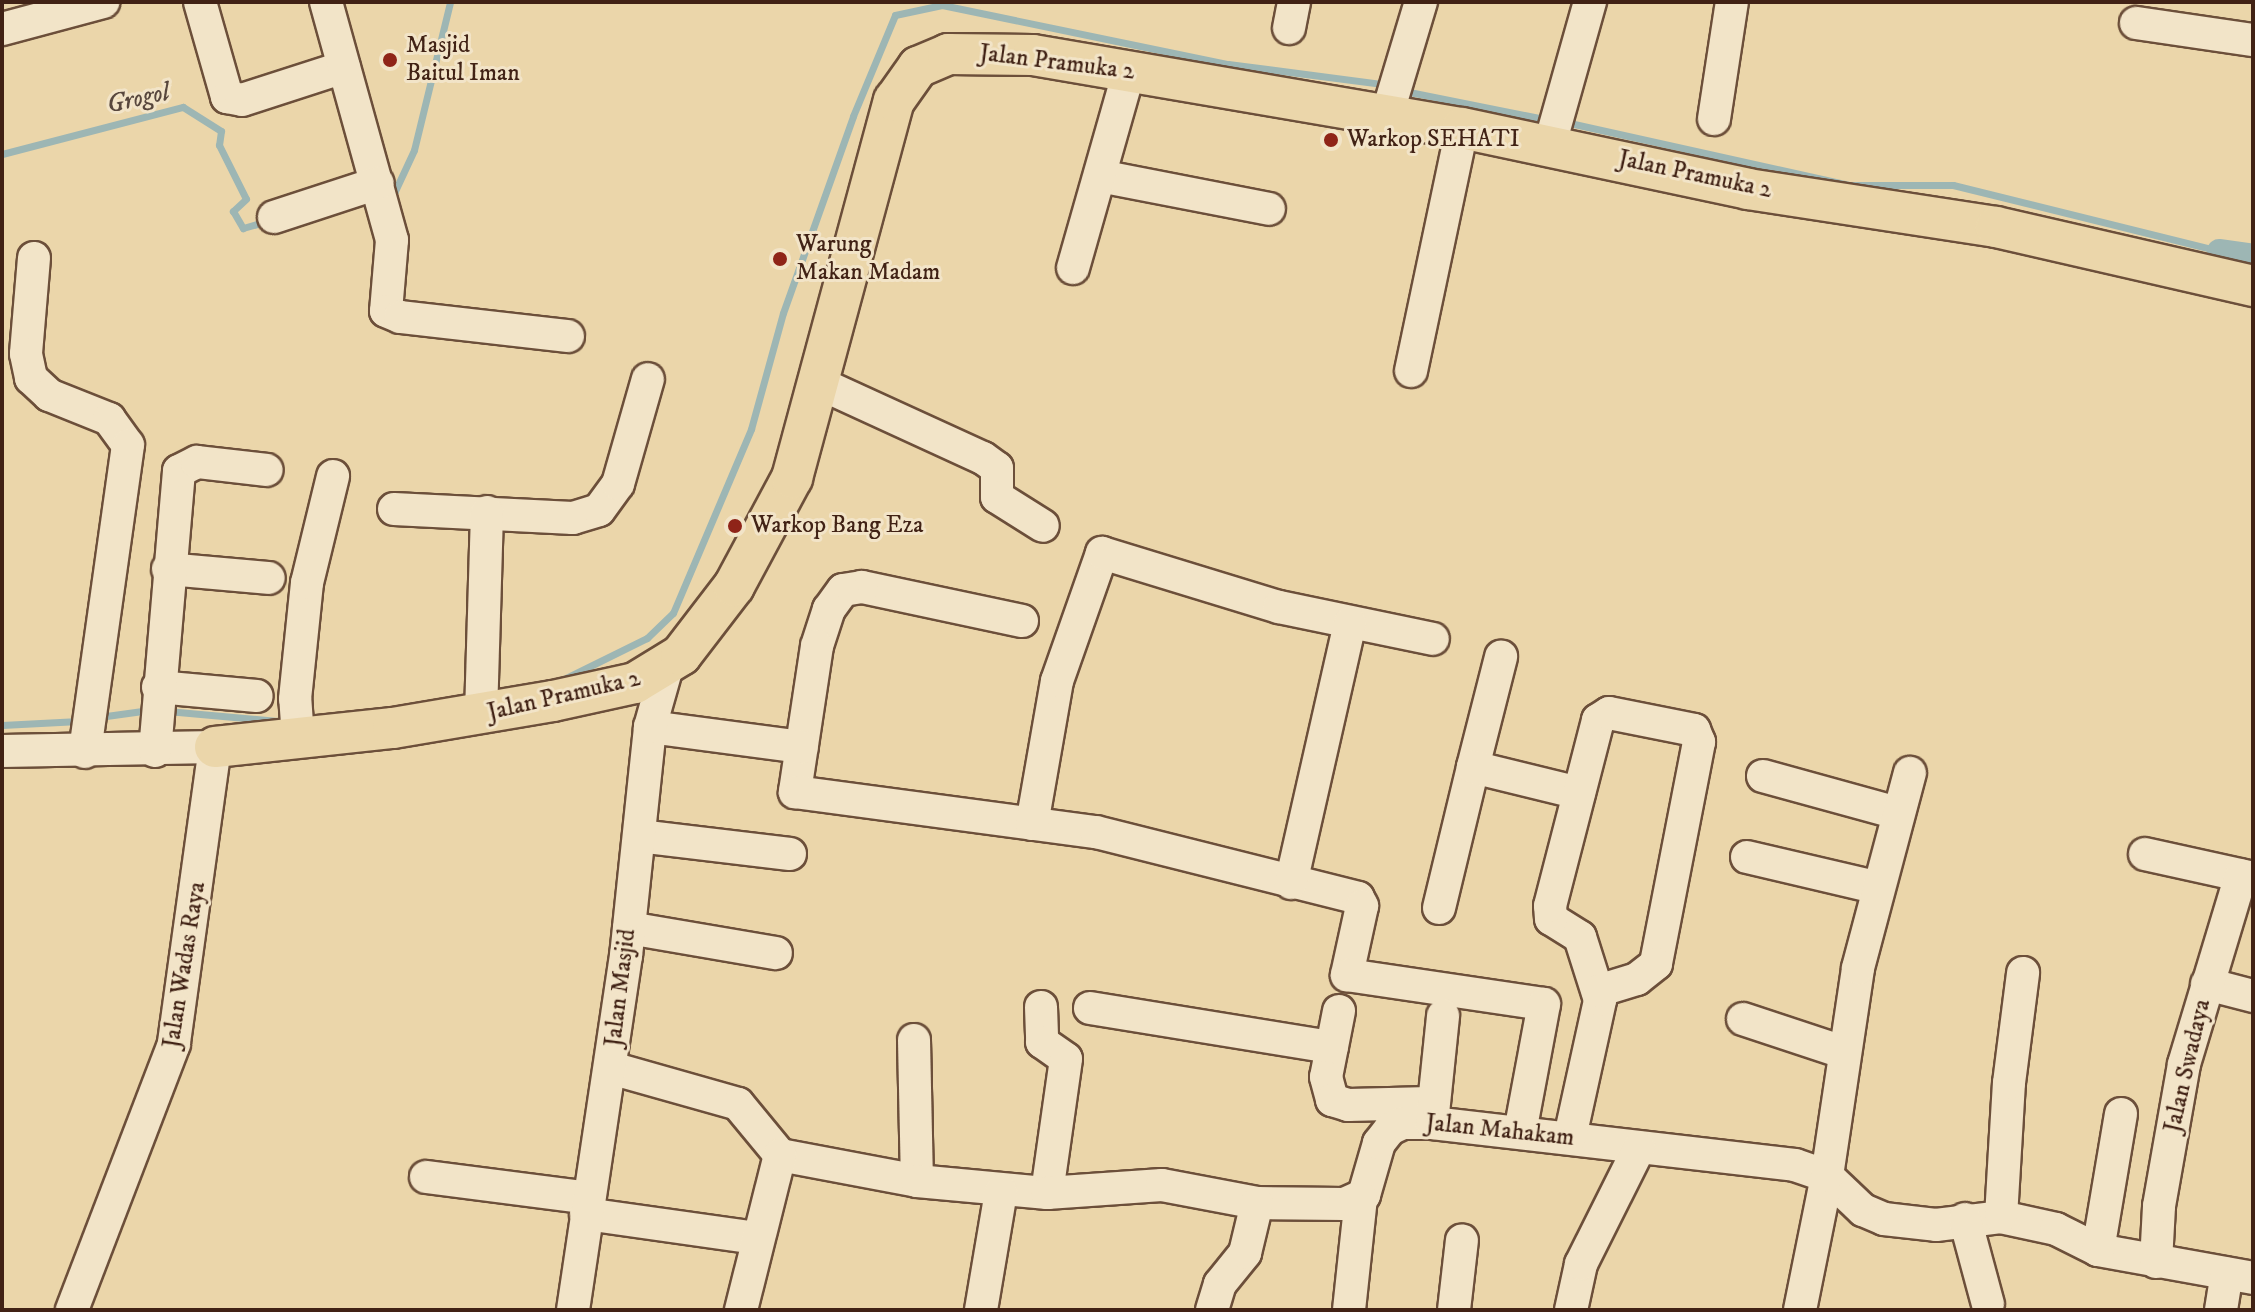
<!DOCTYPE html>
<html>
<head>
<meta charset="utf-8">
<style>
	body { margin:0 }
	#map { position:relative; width:2255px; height:1312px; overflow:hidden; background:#ebd6aa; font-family:"IM FELL DW Pica",serif }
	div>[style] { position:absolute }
	.stream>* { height:7px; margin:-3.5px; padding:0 3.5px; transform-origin:3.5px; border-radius:3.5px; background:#9db6b4 }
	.canal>* { height:24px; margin:-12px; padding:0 12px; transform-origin:12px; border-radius:12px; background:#9db6b4 }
	.roads { filter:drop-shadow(2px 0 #6c4f3a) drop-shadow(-2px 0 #6c4f3a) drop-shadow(0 2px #6c4f3a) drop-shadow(0 -2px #6c4f3a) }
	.minor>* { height:32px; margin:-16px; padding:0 16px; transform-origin:16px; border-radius:16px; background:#f2e4c8 }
	.major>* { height:40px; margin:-20px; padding:0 20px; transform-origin:20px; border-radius:20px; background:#ebd6aa }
	.dots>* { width:22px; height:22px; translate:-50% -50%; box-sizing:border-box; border:4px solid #f2e4c8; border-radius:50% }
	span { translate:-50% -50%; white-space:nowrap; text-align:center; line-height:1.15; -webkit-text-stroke:6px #f2e4c8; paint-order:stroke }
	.poi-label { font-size:24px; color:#412215 }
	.left { translate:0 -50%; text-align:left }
	.street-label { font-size:24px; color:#412215 }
	.water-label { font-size:26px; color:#58473d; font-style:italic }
	.frame { position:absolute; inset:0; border:4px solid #412215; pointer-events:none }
</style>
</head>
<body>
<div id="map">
	<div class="stream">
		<div style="left:1404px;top:91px;width:148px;rotate:11.3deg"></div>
		<div style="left:1565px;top:122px;width:292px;rotate:12.5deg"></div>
		<div style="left:1850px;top:185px;width:103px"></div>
		<div style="left:1953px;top:185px;width:274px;rotate:13.9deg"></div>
		<div style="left:2px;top:154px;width:187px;rotate:-14.6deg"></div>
		<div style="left:183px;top:107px;width:45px;rotate:32.3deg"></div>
		<div style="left:221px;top:131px;width:14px;rotate:98deg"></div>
		<div style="left:219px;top:145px;width:60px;rotate:63.4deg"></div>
		<div style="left:246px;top:199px;width:18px;rotate:137deg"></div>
		<div style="left:233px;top:211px;width:20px;rotate:60deg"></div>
		<div style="left:243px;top:228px;width:25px;rotate:-16deg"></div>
		<div style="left:388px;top:192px;width:7px;rotate:-8deg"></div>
		<div style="left:395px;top:191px;width:45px;rotate:-65.1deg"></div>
		<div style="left:414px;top:150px;width:152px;rotate:-76.3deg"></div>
		<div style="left:562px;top:680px;width:95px;rotate:-26.3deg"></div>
		<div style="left:647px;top:638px;width:36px;rotate:-44deg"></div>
		<div style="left:673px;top:613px;width:200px;rotate:-67deg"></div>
		<div style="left:751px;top:429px;width:120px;rotate:-74.6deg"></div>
		<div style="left:783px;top:313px;width:209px;rotate:-70.4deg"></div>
		<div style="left:853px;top:116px;width:109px;rotate:-67.4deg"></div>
		<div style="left:895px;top:15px;width:48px;rotate:-12deg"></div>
		<div style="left:942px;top:5px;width:292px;rotate:11.7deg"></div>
		<div style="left:1228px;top:64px;width:162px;rotate:7.4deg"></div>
		<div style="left:167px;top:711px;width:111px;rotate:5.1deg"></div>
		<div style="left:99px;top:717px;width:51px;rotate:-7.8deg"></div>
		<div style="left:2px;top:725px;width:77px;rotate:-3deg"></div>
	</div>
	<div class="canal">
		<div style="left:2219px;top:251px;width:34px;rotate:8deg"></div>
	</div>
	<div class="roads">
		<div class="minor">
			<div style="left:200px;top:2px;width:99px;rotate:74.1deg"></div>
			<div style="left:227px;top:97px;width:15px;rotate:11deg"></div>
			<div style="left:242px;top:100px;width:107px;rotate:-17.9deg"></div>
			<div style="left:326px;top:2px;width:247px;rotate:74.5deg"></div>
			<div style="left:392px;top:240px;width:71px;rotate:94.8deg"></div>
			<div style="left:386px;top:311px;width:15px;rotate:23deg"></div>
			<div style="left:400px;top:317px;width:169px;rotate:6.5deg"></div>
			<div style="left:2136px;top:23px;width:118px;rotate:8.3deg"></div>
			<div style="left:1289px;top:28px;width:26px;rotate:-79deg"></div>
			<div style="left:2px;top:29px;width:105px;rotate:-15deg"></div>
			<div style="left:1387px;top:115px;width:118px;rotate:-73.3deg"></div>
			<div style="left:1714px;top:119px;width:118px;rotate:-81.3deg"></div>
			<div style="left:1550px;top:144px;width:148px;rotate:-74.3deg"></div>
			<div style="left:1100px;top:176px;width:172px;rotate:11deg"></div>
			<div style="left:274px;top:217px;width:109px;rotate:-18.1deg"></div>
			<div style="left:34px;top:258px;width:96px;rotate:94.8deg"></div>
			<div style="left:26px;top:354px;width:25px;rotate:78deg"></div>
			<div style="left:31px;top:378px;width:25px;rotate:43deg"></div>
			<div style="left:49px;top:395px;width:65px;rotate:21.8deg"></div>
			<div style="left:109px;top:419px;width:32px;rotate:54deg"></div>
			<div style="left:128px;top:445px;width:310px;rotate:98deg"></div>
			<div style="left:1073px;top:268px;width:205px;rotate:-74.1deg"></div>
			<div style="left:1411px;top:371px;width:248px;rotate:-78.1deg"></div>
			<div style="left:821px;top:384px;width:178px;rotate:24.6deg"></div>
			<div style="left:983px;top:458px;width:17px;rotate:36deg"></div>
			<div style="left:997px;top:468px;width:29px;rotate:90deg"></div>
			<div style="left:997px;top:497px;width:54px;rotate:32.2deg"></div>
			<div style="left:394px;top:509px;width:179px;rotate:2.9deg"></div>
			<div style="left:573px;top:518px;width:27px;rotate:-17deg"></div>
			<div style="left:599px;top:510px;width:32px;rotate:-54deg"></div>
			<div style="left:618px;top:484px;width:109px;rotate:-74.1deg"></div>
			<div style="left:168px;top:569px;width:101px;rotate:5.1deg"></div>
			<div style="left:1022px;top:621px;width:164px;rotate:-168deg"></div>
			<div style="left:862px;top:587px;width:19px;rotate:171deg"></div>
			<div style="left:843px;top:590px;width:24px;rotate:126deg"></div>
			<div style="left:829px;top:609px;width:39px;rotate:108deg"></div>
			<div style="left:817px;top:646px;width:148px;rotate:98.6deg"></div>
			<div style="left:795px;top:792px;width:304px;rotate:7.6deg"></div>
			<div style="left:1096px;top:832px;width:270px;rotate:14.1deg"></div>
			<div style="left:1358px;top:898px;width:9px;rotate:63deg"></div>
			<div style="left:1362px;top:906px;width:71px;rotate:102.3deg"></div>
			<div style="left:1347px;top:975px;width:199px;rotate:8.4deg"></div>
			<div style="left:1544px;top:1004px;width:130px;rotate:100.6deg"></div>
			<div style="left:158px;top:687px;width:99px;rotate:5.2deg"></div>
			<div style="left:481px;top:715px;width:203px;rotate:-88.3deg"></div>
			<div style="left:650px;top:727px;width:153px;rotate:7.5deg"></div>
			<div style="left:298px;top:738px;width:39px;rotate:-94deg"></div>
			<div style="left:295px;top:699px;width:117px;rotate:-84.1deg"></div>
			<div style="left:307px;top:583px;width:110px;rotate:-76.3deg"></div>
			<div style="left:2px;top:751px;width:213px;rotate:-1.1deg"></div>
			<div style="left:215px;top:747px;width:300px;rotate:97.9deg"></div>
			<div style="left:174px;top:1044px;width:285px;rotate:111deg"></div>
			<div style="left:155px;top:751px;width:281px;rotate:-85.1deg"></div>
			<div style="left:179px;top:471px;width:20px;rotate:-27deg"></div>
			<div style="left:197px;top:462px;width:70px;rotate:6.5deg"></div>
			<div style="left:1473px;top:767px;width:114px;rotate:-75.7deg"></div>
			<div style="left:1763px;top:776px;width:139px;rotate:15.4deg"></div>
			<div style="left:1032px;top:824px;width:145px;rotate:-80.1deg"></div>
			<div style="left:1057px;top:681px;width:136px;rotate:-70.6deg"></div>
			<div style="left:1102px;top:553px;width:185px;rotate:17deg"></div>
			<div style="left:1279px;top:607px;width:157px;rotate:11.7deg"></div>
			<div style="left:639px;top:836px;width:152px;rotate:6.8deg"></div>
			<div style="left:2145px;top:854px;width:111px;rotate:12.5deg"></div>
			<div style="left:1747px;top:857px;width:131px;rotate:13.2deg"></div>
			<div style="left:1291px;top:883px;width:267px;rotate:-77.2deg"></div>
			<div style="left:1439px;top:908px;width:145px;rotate:-76.4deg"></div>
			<div style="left:1473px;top:767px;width:109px;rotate:13.8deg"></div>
			<div style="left:629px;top:928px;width:149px;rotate:9.7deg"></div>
			<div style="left:2207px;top:984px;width:48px;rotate:14.6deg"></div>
			<div style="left:1041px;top:1007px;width:35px;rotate:88deg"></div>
			<div style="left:1042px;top:1042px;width:29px;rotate:35deg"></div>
			<div style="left:1066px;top:1059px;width:135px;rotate:98.1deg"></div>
			<div style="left:1090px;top:1008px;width:245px;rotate:9.2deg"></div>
			<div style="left:1339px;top:1011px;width:67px;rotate:101.1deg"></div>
			<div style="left:1326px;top:1077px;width:24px;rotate:75deg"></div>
			<div style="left:1332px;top:1100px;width:17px;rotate:17deg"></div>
			<div style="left:1348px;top:1105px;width:82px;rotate:-1.4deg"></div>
			<div style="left:1743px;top:1019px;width:105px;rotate:18.3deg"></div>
			<div style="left:914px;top:1040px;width:141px;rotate:88.8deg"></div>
			<div style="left:611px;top:1068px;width:132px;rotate:15.8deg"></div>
			<div style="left:738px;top:1104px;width:66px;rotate:50.5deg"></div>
			<div style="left:780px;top:1155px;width:139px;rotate:10.7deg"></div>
			<div style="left:917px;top:1181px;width:131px;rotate:5.3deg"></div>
			<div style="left:1047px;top:1193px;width:115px;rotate:-4deg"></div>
			<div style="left:1162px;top:1185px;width:97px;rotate:10.7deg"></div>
			<div style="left:1257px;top:1203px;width:87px;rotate:0.7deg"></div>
			<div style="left:1344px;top:1204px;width:22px;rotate:-24deg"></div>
			<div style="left:1364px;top:1195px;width:54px;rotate:-73.9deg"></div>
			<div style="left:1379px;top:1143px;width:18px;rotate:-52deg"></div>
			<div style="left:1390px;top:1129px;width:14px;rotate:-25deg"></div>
			<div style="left:1403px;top:1123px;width:29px"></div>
			<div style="left:1432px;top:1123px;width:365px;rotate:6.6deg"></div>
			<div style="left:1795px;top:1165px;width:34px;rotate:19deg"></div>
			<div style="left:1827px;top:1176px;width:50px;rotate:43.4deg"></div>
			<div style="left:1863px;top:1210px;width:23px;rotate:23deg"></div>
			<div style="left:1884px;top:1219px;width:52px;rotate:6.6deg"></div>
			<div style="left:1936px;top:1225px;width:65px;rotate:-7deg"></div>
			<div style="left:2001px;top:1217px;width:56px;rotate:12.3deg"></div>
			<div style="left:2056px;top:1229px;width:47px;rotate:26.6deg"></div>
			<div style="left:2098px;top:1250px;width:158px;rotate:10.2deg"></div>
			<div style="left:1432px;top:1123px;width:108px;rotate:-84.1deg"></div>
			<div style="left:1570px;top:1137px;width:140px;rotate:-77.6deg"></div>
			<div style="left:1600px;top:1000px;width:66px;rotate:-107.6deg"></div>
			<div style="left:1580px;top:937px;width:34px;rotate:-148deg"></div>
			<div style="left:1551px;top:919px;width:13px;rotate:-94deg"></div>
			<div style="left:1550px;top:906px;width:192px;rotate:-75.5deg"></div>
			<div style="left:1598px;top:720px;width:13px;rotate:-32deg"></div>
			<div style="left:1609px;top:713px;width:87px;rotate:11.3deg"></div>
			<div style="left:1694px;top:730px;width:13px;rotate:67deg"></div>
			<div style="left:1699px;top:742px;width:226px;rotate:101deg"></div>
			<div style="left:1656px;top:964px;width:24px;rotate:142deg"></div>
			<div style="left:1637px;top:979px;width:41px;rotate:162.9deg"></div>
			<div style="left:426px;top:1177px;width:164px;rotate:7.3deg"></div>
			<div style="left:586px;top:1214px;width:173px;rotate:8deg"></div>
			<div style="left:2001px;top:1217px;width:134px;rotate:-86.6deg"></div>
			<div style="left:2009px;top:1083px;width:111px;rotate:-82.7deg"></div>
			<div style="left:1965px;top:1219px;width:88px;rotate:74.9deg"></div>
			<div style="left:2098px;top:1250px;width:138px;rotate:-80.4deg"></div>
			<div style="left:2156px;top:1262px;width:56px;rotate:-86.9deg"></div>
			<div style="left:2159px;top:1206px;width:144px;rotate:-80deg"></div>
			<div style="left:2184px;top:1064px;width:197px;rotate:-73.2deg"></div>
			<div style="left:573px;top:1310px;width:358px;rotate:-81.5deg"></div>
			<div style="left:626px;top:956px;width:230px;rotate:-84deg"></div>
			<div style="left:650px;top:727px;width:62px;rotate:-74.2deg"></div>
			<div style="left:741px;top:1310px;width:160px;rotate:-75.9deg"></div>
			<div style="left:981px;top:1310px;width:120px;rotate:-80.4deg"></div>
			<div style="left:1212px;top:1310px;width:27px;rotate:-73deg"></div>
			<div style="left:1220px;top:1284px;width:40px;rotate:-51deg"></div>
			<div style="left:1245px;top:1253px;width:51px;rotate:-76.5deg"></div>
			<div style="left:1349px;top:1310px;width:113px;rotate:-83.9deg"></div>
			<div style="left:1454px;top:1310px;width:70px;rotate:-83.5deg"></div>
			<div style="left:1571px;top:1310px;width:47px;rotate:-77.7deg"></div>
			<div style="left:1581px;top:1264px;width:130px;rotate:-63.4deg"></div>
			<div style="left:1800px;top:1310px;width:137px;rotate:-78.6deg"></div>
			<div style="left:1827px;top:1176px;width:210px;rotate:-81.5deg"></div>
			<div style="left:1858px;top:968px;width:202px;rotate:-75.1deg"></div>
			<div style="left:2221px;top:1310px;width:37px;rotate:-81deg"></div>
		</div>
		<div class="major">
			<div style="left:215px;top:747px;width:179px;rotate:-6.1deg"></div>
			<div style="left:393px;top:728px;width:162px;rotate:-9.6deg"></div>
			<div style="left:553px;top:701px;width:84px;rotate:-12.4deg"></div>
			<div style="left:635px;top:683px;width:54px;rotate:-31.3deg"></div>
			<div style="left:681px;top:655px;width:87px;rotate:-52.5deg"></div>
			<div style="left:734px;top:586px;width:123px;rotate:-61.8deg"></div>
			<div style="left:792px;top:478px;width:391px;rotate:-74.9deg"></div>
			<div style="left:894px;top:101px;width:42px;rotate:-54.8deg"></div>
			<div style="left:918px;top:67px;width:33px;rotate:-23deg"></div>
			<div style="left:948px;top:54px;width:85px;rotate:0.7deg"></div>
			<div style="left:1033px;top:55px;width:435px;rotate:9.7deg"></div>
			<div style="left:1462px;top:128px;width:292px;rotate:12deg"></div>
			<div style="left:1748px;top:189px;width:251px;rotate:8.7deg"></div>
			<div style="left:1996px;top:227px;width:264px;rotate:12.9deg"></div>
		</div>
	</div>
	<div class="dots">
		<div style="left:390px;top:60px;background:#8f2418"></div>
		<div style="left:1331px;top:140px;background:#8f2418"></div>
		<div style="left:780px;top:259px;background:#8f2418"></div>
		<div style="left:735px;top:526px;background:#8f2418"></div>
	</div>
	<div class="poi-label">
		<span class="left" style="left:406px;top:60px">Masjid<br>Baitul Iman</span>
		<span class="left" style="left:1347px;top:140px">Warkop SEHATI</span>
		<span class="left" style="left:796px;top:259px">Warung<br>Makan Madam</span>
		<span class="left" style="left:751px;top:526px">Warkop Bang Eza</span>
	</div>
	<div class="street-label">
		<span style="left:1057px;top:63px;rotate:7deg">Jalan Pramuka 2</span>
		<span style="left:1695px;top:175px;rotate:12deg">Jalan Pramuka 2</span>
		<span style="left:564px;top:696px;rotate:-13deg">Jalan Pramuka 2</span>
		<span style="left:185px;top:965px;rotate:-81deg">Jalan Wadas Raya</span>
		<span style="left:621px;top:988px;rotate:-83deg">Jalan Masjid</span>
		<span style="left:2188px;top:1066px;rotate:-77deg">Jalan Swadaya</span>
		<span style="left:1500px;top:1131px;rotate:6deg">Jalan Mahakam</span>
	</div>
	<div class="water-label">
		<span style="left:138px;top:99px;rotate:-13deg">Grogol</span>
	</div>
	<div class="frame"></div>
</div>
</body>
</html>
